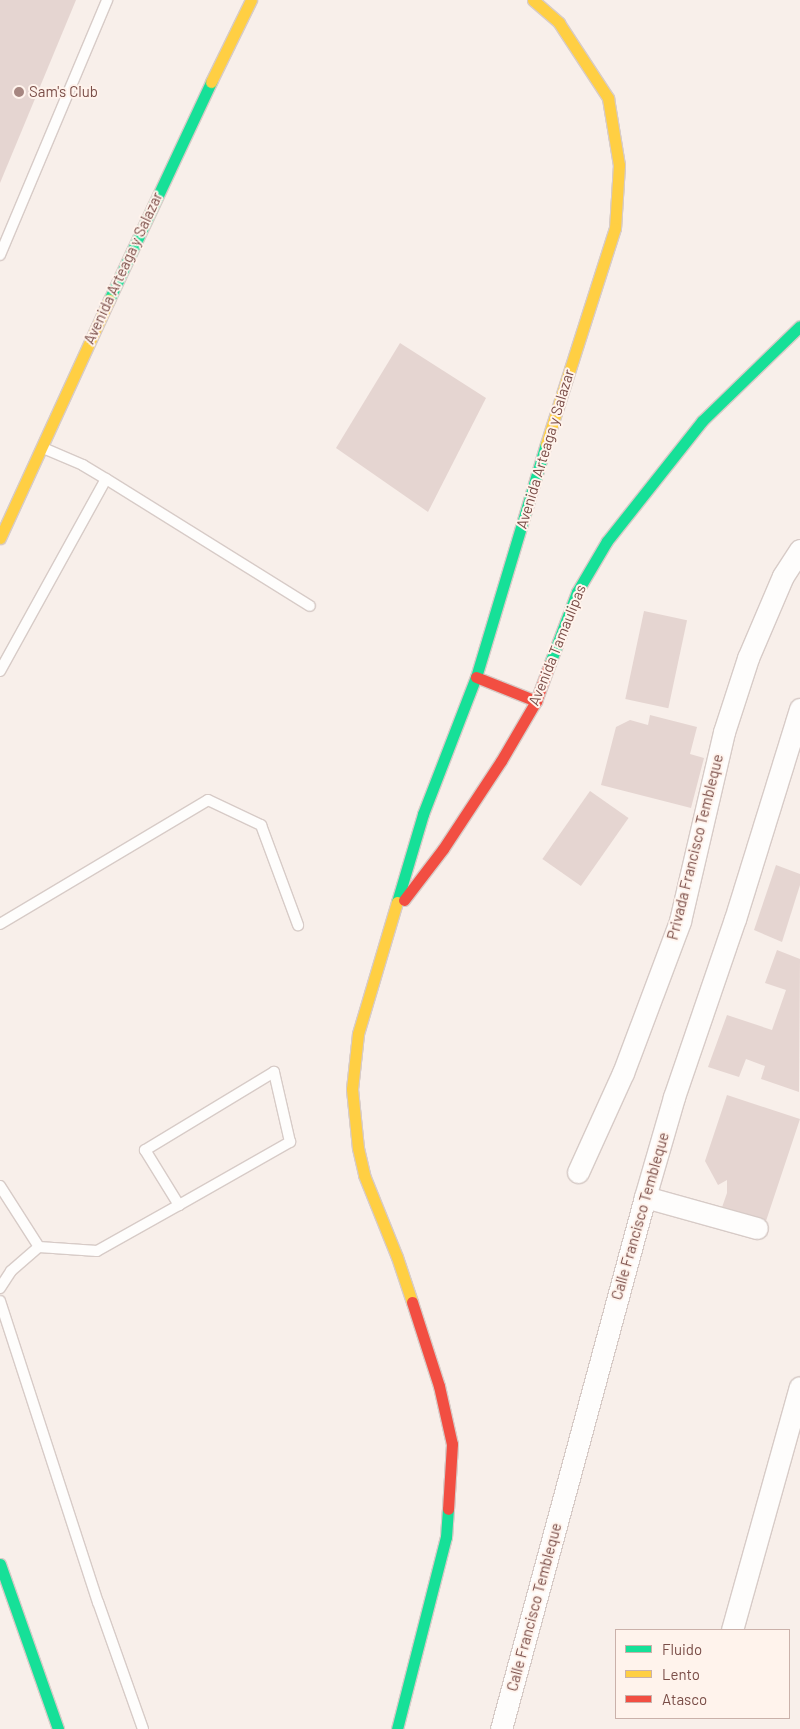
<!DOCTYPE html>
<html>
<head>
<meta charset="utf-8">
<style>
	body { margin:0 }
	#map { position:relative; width:800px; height:1729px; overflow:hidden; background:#f8efea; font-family:Barlow,sans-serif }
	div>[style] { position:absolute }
	.building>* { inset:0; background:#e5d5d1; transform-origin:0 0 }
	.roads { filter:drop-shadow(1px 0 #d7cbc7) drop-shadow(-1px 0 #d7cbc7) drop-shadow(0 1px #d7cbc7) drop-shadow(0 -1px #d7cbc7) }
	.lane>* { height:10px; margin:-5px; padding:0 5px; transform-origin:5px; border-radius:5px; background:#fefdfc }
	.street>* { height:21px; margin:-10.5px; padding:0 10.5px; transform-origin:10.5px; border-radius:10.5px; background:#fefdfc }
	.fast>* { height:11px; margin:-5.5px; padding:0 5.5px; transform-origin:5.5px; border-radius:5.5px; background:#16e098 }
	.slow>* { height:11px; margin:-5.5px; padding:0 5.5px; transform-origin:5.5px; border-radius:5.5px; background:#ffcf43 }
	.jam>* { height:11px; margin:-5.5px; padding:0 5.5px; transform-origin:5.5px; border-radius:5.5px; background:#f24e42 }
	.dots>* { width:14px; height:14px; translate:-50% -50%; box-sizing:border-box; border:2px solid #fff3ec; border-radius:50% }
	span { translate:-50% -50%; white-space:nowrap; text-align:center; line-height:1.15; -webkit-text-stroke:4px #fff3ec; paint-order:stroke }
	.poi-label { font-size:15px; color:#7a4d47 }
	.left { translate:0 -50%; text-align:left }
	.street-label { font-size:15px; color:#7a4d47 }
	.legend { position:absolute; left:615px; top:1629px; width:175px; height:90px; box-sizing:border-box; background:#fff3ec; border:1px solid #cab1aa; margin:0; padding:6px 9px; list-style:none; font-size:15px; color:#7a4d47 }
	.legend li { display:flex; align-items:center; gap:10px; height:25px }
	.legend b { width:25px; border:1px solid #cab1aa }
</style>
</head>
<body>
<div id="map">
	<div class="building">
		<div style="clip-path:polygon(0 0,76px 0,0 183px)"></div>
		<div style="clip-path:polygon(400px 343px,486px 398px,428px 512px,336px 448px)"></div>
		<div style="left:644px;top:611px;width:44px;height:90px;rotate:12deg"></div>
		<div style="clip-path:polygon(650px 715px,697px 727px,690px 754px,704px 758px,691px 808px,601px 785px,616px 727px,630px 720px,648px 725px)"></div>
		<div style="left:590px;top:791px;width:47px;height:83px;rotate:35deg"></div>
		<div style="clip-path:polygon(776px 865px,800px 874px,800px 885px,782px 942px,754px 930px)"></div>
		<div style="clip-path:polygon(777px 950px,800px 959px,799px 1092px,761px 1079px,765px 1066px,746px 1059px,739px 1077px,708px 1067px,727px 1015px,772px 1030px,786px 990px,765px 983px)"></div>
		<div style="clip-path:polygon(727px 1095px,800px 1119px,764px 1227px,720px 1213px,727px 1193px,727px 1180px,718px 1185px,705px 1161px)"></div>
	</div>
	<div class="roads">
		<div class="lane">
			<div style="left:0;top:255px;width:277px;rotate:-67.2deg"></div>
			<div style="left:106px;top:479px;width:240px;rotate:31.9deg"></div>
			<div style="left:0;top:671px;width:219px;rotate:-61.1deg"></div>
			<div style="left:106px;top:479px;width:27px;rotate:-149deg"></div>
			<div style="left:83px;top:465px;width:43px;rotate:-157deg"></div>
			<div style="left:0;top:924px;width:242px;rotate:-30.8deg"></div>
			<div style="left:208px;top:800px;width:59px;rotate:25.3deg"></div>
			<div style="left:261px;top:825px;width:107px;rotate:69.7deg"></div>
			<div style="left:0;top:1186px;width:72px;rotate:57.4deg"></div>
			<div style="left:0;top:1288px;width:20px;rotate:-57deg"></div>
			<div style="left:11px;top:1271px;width:37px;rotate:-41deg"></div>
			<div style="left:39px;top:1247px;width:58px;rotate:3.9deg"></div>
			<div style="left:97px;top:1251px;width:94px;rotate:-29.3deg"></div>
			<div style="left:179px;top:1205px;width:128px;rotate:-29.6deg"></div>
			<div style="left:290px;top:1142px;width:72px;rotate:-102.9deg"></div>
			<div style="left:274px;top:1072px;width:151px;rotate:148.8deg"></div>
			<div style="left:145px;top:1150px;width:65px;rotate:58.3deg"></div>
			<div style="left:0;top:1301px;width:317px;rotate:72deg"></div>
			<div style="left:98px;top:1602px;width:135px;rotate:70.5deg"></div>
		</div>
		<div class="street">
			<div style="left:578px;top:1172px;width:109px;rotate:-65.6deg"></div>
			<div style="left:623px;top:1073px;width:162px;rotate:-69.4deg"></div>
			<div style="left:680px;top:921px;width:194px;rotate:-76.9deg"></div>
			<div style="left:724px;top:732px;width:78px;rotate:-72deg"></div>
			<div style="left:748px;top:658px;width:89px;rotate:-66.9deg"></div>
			<div style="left:783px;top:576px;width:31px;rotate:-57deg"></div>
			<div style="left:645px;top:1197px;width:116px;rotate:15.5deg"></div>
			<div style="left:732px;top:1630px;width:252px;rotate:-74.4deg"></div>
			<div style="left:501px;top:1729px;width:551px;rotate:-74.85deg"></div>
			<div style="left:645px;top:1197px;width:104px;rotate:-73.8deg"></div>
			<div style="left:674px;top:1097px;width:188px;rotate:-71.1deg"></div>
			<div style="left:735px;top:919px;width:220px;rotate:-72.8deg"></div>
		</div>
		<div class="fast">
			<div style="left:109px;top:300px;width:241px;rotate:-64.9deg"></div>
			<div style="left:550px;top:663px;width:76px;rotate:-69.2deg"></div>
			<div style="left:577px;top:592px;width:59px;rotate:-59.5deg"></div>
			<div style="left:607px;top:541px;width:153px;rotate:-51.6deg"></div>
			<div style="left:702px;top:421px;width:136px;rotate:-44.1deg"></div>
			<div style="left:397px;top:902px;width:92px;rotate:-73.5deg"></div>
			<div style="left:423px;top:814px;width:147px;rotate:-68.9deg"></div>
			<div style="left:476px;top:677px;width:243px;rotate:-73.3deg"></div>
			<div style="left:0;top:1564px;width:175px;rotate:70.6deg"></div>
			<div style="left:397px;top:1729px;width:198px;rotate:-75.7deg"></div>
			<div style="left:446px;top:1537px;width:28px;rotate:-86deg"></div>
		</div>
		<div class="slow">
			<div style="left:533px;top:0;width:35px;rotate:41deg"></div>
			<div style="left:559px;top:23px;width:90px;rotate:56.8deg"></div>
			<div style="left:608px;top:98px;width:68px;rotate:80.7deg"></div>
			<div style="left:619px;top:165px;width:63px;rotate:93.6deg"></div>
			<div style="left:615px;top:228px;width:227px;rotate:107.7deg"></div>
			<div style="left:211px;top:82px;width:91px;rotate:-64deg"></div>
			<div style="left:0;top:538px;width:262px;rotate:-65.4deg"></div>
			<div style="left:397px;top:902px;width:138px;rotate:106.5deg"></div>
			<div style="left:358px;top:1034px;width:55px;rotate:96.2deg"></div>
			<div style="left:352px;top:1089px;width:59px;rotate:84.2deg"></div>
			<div style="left:358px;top:1148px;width:28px;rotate:77deg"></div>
			<div style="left:364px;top:1175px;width:88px;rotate:68.1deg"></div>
			<div style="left:397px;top:1257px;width:47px;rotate:71.6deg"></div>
		</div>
		<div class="jam">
			<div style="left:476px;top:677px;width:65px;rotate:21.8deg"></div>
			<div style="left:404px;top:900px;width:64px;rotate:-52.6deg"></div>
			<div style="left:443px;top:849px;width:105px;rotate:-56.6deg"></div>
			<div style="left:501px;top:761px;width:69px;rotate:-59.7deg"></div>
			<div style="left:536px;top:701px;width:40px;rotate:-69.8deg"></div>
			<div style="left:412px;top:1302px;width:88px;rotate:72.2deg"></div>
			<div style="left:439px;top:1386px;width:59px;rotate:77.4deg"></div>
			<div style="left:452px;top:1444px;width:65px;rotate:93.5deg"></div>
		</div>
	</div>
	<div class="dots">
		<div style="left:19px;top:92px;background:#a68680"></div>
	</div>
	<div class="poi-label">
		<span class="left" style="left:29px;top:92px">Sam's Club</span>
	</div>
	<div class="street-label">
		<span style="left:123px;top:268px;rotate:-65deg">Avenida Arteaga y Salazar</span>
		<span style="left:545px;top:449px;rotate:-73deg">Avenida Arteaga y Salazar</span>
		<span style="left:557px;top:645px;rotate:-68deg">Avenida Tamaulipas</span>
		<span style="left:695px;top:847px;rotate:-76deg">Privada Francisco Tembleque</span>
		<span style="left:640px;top:1216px;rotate:-74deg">Calle Francisco Tembleque</span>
		<span style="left:534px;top:1607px;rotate:-75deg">Calle Francisco Tembleque</span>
	</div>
	<ul class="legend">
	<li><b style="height:6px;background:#16e098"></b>Fluido</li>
	<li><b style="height:6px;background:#ffcf43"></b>Lento</li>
	<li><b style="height:6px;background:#f24e42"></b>Atasco</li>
	</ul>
</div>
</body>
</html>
